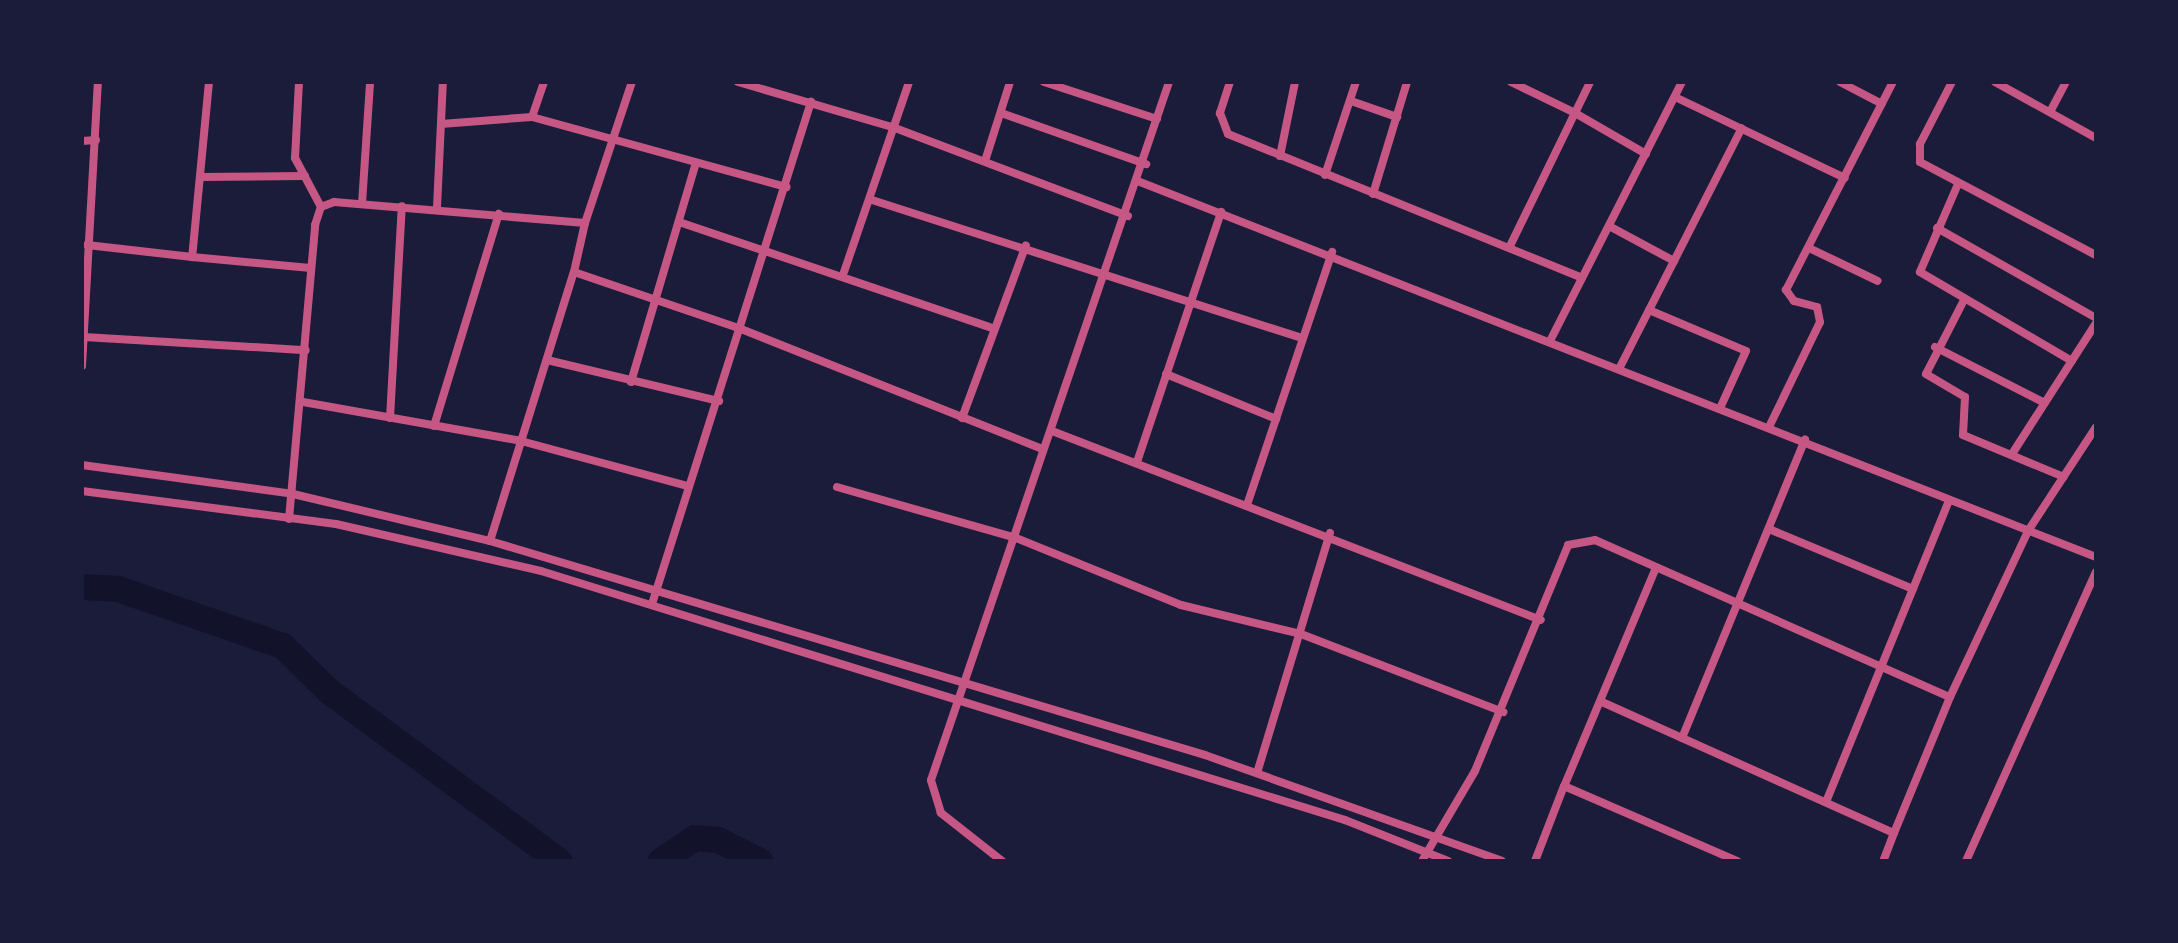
<!DOCTYPE html>
<html>
<head>
<meta charset="utf-8">
<style>
	body { margin:0 }
	#map { position:relative; width:2178px; height:943px; overflow:hidden; background:#1b1b3a; font-family:"Golos Text",sans-serif }
	div>[style] { position:absolute }
	.river>* { height:26px; margin:-13px; padding:0 13px; transform-origin:13px; border-radius:13px; background:#12122b }
	.minor>* { height:8px; margin:-4px; padding:0 4px; transform-origin:4px; border-radius:4px; background:#c65784 }
	span { translate:-50% -50%; white-space:nowrap; text-align:center; line-height:1.15; -webkit-text-stroke:8px #1b1b3a; paint-order:stroke }
	.frame { position:absolute; inset:0; border:84px solid #1b1b3a; pointer-events:none }
</style>
</head>
<body>
<div id="map">
	<div class="river">
		<div style="left:82px;top:587px;width:36px;rotate:3deg"></div>
		<div style="left:118px;top:589px;width:175px;rotate:19.1deg"></div>
		<div style="left:283px;top:646px;width:66px;rotate:44.4deg"></div>
		<div style="left:330px;top:692px;width:285px;rotate:36.4deg"></div>
		<div style="left:661px;top:861px;width:41px;rotate:-34.1deg"></div>
		<div style="left:695px;top:838px;width:23px;rotate:5deg"></div>
		<div style="left:718px;top:840px;width:47px;rotate:26.6deg"></div>
	</div>
	<div class="minor">
		<div style="left:209px;top:82px;width:176px;rotate:95.5deg"></div>
		<div style="left:192px;top:257px;width:119px;rotate:5.3deg"></div>
		<div style="left:299px;top:82px;width:76px;rotate:93deg"></div>
		<div style="left:295px;top:158px;width:55px;rotate:62deg"></div>
		<div style="left:738px;top:82px;width:164px;rotate:16.3deg"></div>
		<div style="left:895px;top:128px;width:249px;rotate:20.7deg"></div>
		<div style="left:1044px;top:82px;width:119px;rotate:18.1deg"></div>
		<div style="left:1230px;top:82px;width:33px;rotate:108deg"></div>
		<div style="left:1220px;top:113px;width:22px;rotate:69deg"></div>
		<div style="left:1228px;top:134px;width:382px;rotate:22.1deg"></div>
		<div style="left:1511px;top:82px;width:71px;rotate:25.8deg"></div>
		<div style="left:1575px;top:113px;width:34px;rotate:-64deg"></div>
		<div style="left:1840px;top:82px;width:47px;rotate:27.6deg"></div>
		<div style="left:1952px;top:82px;width:70px;rotate:117.3deg"></div>
		<div style="left:1920px;top:144px;width:18px;rotate:90deg"></div>
		<div style="left:1920px;top:162px;width:199px;rotate:27.9deg"></div>
		<div style="left:1995px;top:82px;width:115px;rotate:29deg"></div>
		<div style="left:1675px;top:97px;width:188px;rotate:25.5deg"></div>
		<div style="left:1351px;top:101px;width:49px;rotate:19.2deg"></div>
		<div style="left:2050px;top:112px;width:34px;rotate:-62deg"></div>
		<div style="left:1001px;top:113px;width:154px;rotate:19.4deg"></div>
		<div style="left:532px;top:117px;width:37px;rotate:-71deg"></div>
		<div style="left:441px;top:124px;width:91px;rotate:-4.4deg"></div>
		<div style="left:532px;top:117px;width:264px;rotate:15.4deg"></div>
		<div style="left:82px;top:141px;width:14px;rotate:-4deg"></div>
		<div style="left:1280px;top:156px;width:76px;rotate:-78.5deg"></div>
		<div style="left:985px;top:161px;width:83px;rotate:-72.4deg"></div>
		<div style="left:1325px;top:175px;width:98px;rotate:-71.6deg"></div>
		<div style="left:200px;top:177px;width:105px;rotate:-0.5deg"></div>
		<div style="left:1140px;top:182px;width:1027px;rotate:21.42deg"></div>
		<div style="left:1958px;top:184px;width:96px;rotate:113.4deg"></div>
		<div style="left:1920px;top:272px;width:176px;rotate:30.4deg"></div>
		<div style="left:1373px;top:194px;width:117px;rotate:-73.1deg"></div>
		<div style="left:872px;top:200px;width:452px;rotate:17.8deg"></div>
		<div style="left:362px;top:204px;width:122px;rotate:-86.2deg"></div>
		<div style="left:437px;top:207px;width:125px;rotate:-87.3deg"></div>
		<div style="left:679px;top:222px;width:328px;rotate:18.7deg"></div>
		<div style="left:585px;top:223px;width:149px;rotate:-71.6deg"></div>
		<div style="left:1609px;top:226px;width:74px;rotate:28.3deg"></div>
		<div style="left:1937px;top:228px;width:183px;rotate:29.5deg"></div>
		<div style="left:87px;top:245px;width:106px;rotate:6.5deg"></div>
		<div style="left:1510px;top:246px;width:148px;rotate:-64deg"></div>
		<div style="left:1575px;top:113px;width:82px;rotate:30deg"></div>
		<div style="left:1809px;top:248px;width:76px;rotate:25.6deg"></div>
		<div style="left:844px;top:272px;width:201px;rotate:-71.1deg"></div>
		<div style="left:1964px;top:300px;width:83px;rotate:117.2deg"></div>
		<div style="left:1926px;top:374px;width:45px;rotate:30.5deg"></div>
		<div style="left:1965px;top:397px;width:38px;rotate:93deg"></div>
		<div style="left:1963px;top:435px;width:109px;rotate:22.6deg"></div>
		<div style="left:1649px;top:310px;width:105px;rotate:22.9deg"></div>
		<div style="left:1746px;top:351px;width:60px;rotate:114.4deg"></div>
		<div style="left:84px;top:337px;width:222px;rotate:3.4deg"></div>
		<div style="left:1551px;top:339px;width:288px;rotate:-63deg"></div>
		<div style="left:1935px;top:347px;width:123px;rotate:27deg"></div>
		<div style="left:547px;top:360px;width:177px;rotate:13.4deg"></div>
		<div style="left:82px;top:366px;width:284px;rotate:-86.8deg"></div>
		<div style="left:1620px;top:367px;width:268px;rotate:-63deg"></div>
		<div style="left:1166px;top:374px;width:119px;rotate:22.2deg"></div>
		<div style="left:631px;top:382px;width:228px;rotate:-73.5deg"></div>
		<div style="left:303px;top:402px;width:221px;rotate:10.1deg"></div>
		<div style="left:521px;top:441px;width:173px;rotate:15.1deg"></div>
		<div style="left:390px;top:418px;width:212px;rotate:-86.8deg"></div>
		<div style="left:962px;top:418px;width:184px;rotate:-69.7deg"></div>
		<div style="left:1770px;top:425px;width:114px;rotate:-64.1deg"></div>
		<div style="left:1820px;top:322px;width:15px;rotate:-101deg"></div>
		<div style="left:1817px;top:307px;width:24px;rotate:-165deg"></div>
		<div style="left:1794px;top:301px;width:14px;rotate:-126deg"></div>
		<div style="left:1786px;top:290px;width:234px;rotate:-62.8deg"></div>
		<div style="left:434px;top:426px;width:222px;rotate:-73deg"></div>
		<div style="left:1052px;top:431px;width:524px;rotate:21.13deg"></div>
		<div style="left:2012px;top:454px;width:156px;rotate:-57.3deg"></div>
		<div style="left:1137px;top:462px;width:264px;rotate:-71.4deg"></div>
		<div style="left:82px;top:465px;width:213px;rotate:7.8deg"></div>
		<div style="left:293px;top:494px;width:203px;rotate:13.4deg"></div>
		<div style="left:490px;top:541px;width:746px;rotate:16.66deg"></div>
		<div style="left:1205px;top:755px;width:315px;rotate:19.6deg"></div>
		<div style="left:837px;top:487px;width:186px;rotate:15.9deg"></div>
		<div style="left:1016px;top:538px;width:178px;rotate:22.1deg"></div>
		<div style="left:1181px;top:605px;width:123px;rotate:13.6deg"></div>
		<div style="left:1301px;top:634px;width:217px;rotate:21.1deg"></div>
		<div style="left:82px;top:491px;width:256px;rotate:7.4deg"></div>
		<div style="left:336px;top:524px;width:210px;rotate:12.9deg"></div>
		<div style="left:541px;top:571px;width:842px;rotate:17.21deg"></div>
		<div style="left:1345px;top:820px;width:111px;rotate:21.7deg"></div>
		<div style="left:1248px;top:502px;width:264px;rotate:-71.4deg"></div>
		<div style="left:289px;top:519px;width:295px;rotate:-84.9deg"></div>
		<div style="left:315px;top:225px;width:19px;rotate:-72deg"></div>
		<div style="left:321px;top:207px;width:14px;rotate:-21deg"></div>
		<div style="left:334px;top:202px;width:252px;rotate:4.8deg"></div>
		<div style="left:585px;top:223px;width:50px;rotate:102.7deg"></div>
		<div style="left:574px;top:272px;width:176px;rotate:18.8deg"></div>
		<div style="left:741px;top:329px;width:325px;rotate:21.7deg"></div>
		<div style="left:1769px;top:529px;width:156px;rotate:22.6deg"></div>
		<div style="left:490px;top:541px;width:282px;rotate:-72.7deg"></div>
		<div style="left:1655px;top:570px;width:234px;rotate:112.8deg"></div>
		<div style="left:1564px;top:786px;width:189px;rotate:23.4deg"></div>
		<div style="left:652px;top:604px;width:527px;rotate:-72.43deg"></div>
		<div style="left:1602px;top:702px;width:320px;rotate:24.2deg"></div>
		<div style="left:1894px;top:833px;width:30px;rotate:111deg"></div>
		<div style="left:1682px;top:738px;width:323px;rotate:-67.6deg"></div>
		<div style="left:1257px;top:773px;width:251px;rotate:-73.1deg"></div>
		<div style="left:1826px;top:802px;width:325px;rotate:-67.8deg"></div>
		<div style="left:1894px;top:833px;width:147px;rotate:-67.6deg"></div>
		<div style="left:1002px;top:861px;width:78px;rotate:-141.8deg"></div>
		<div style="left:941px;top:813px;width:34px;rotate:-107deg"></div>
		<div style="left:931px;top:780px;width:737px;rotate:-71.17deg"></div>
		<div style="left:1422px;top:861px;width:104px;rotate:-59.5deg"></div>
		<div style="left:1475px;top:771px;width:244px;rotate:-67.6deg"></div>
		<div style="left:1568px;top:545px;width:27px;rotate:-10deg"></div>
		<div style="left:1595px;top:540px;width:388px;rotate:23.9deg"></div>
		<div style="left:1950px;top:697px;width:183px;rotate:-64.8deg"></div>
		<div style="left:2028px;top:531px;width:124px;rotate:-56.8deg"></div>
		<div style="left:1535px;top:861px;width:80px;rotate:-68.9deg"></div>
		<div style="left:1966px;top:861px;width:317px;rotate:-65.8deg"></div>
	</div>
	<div class="frame"></div>
</div>
</body>
</html>
